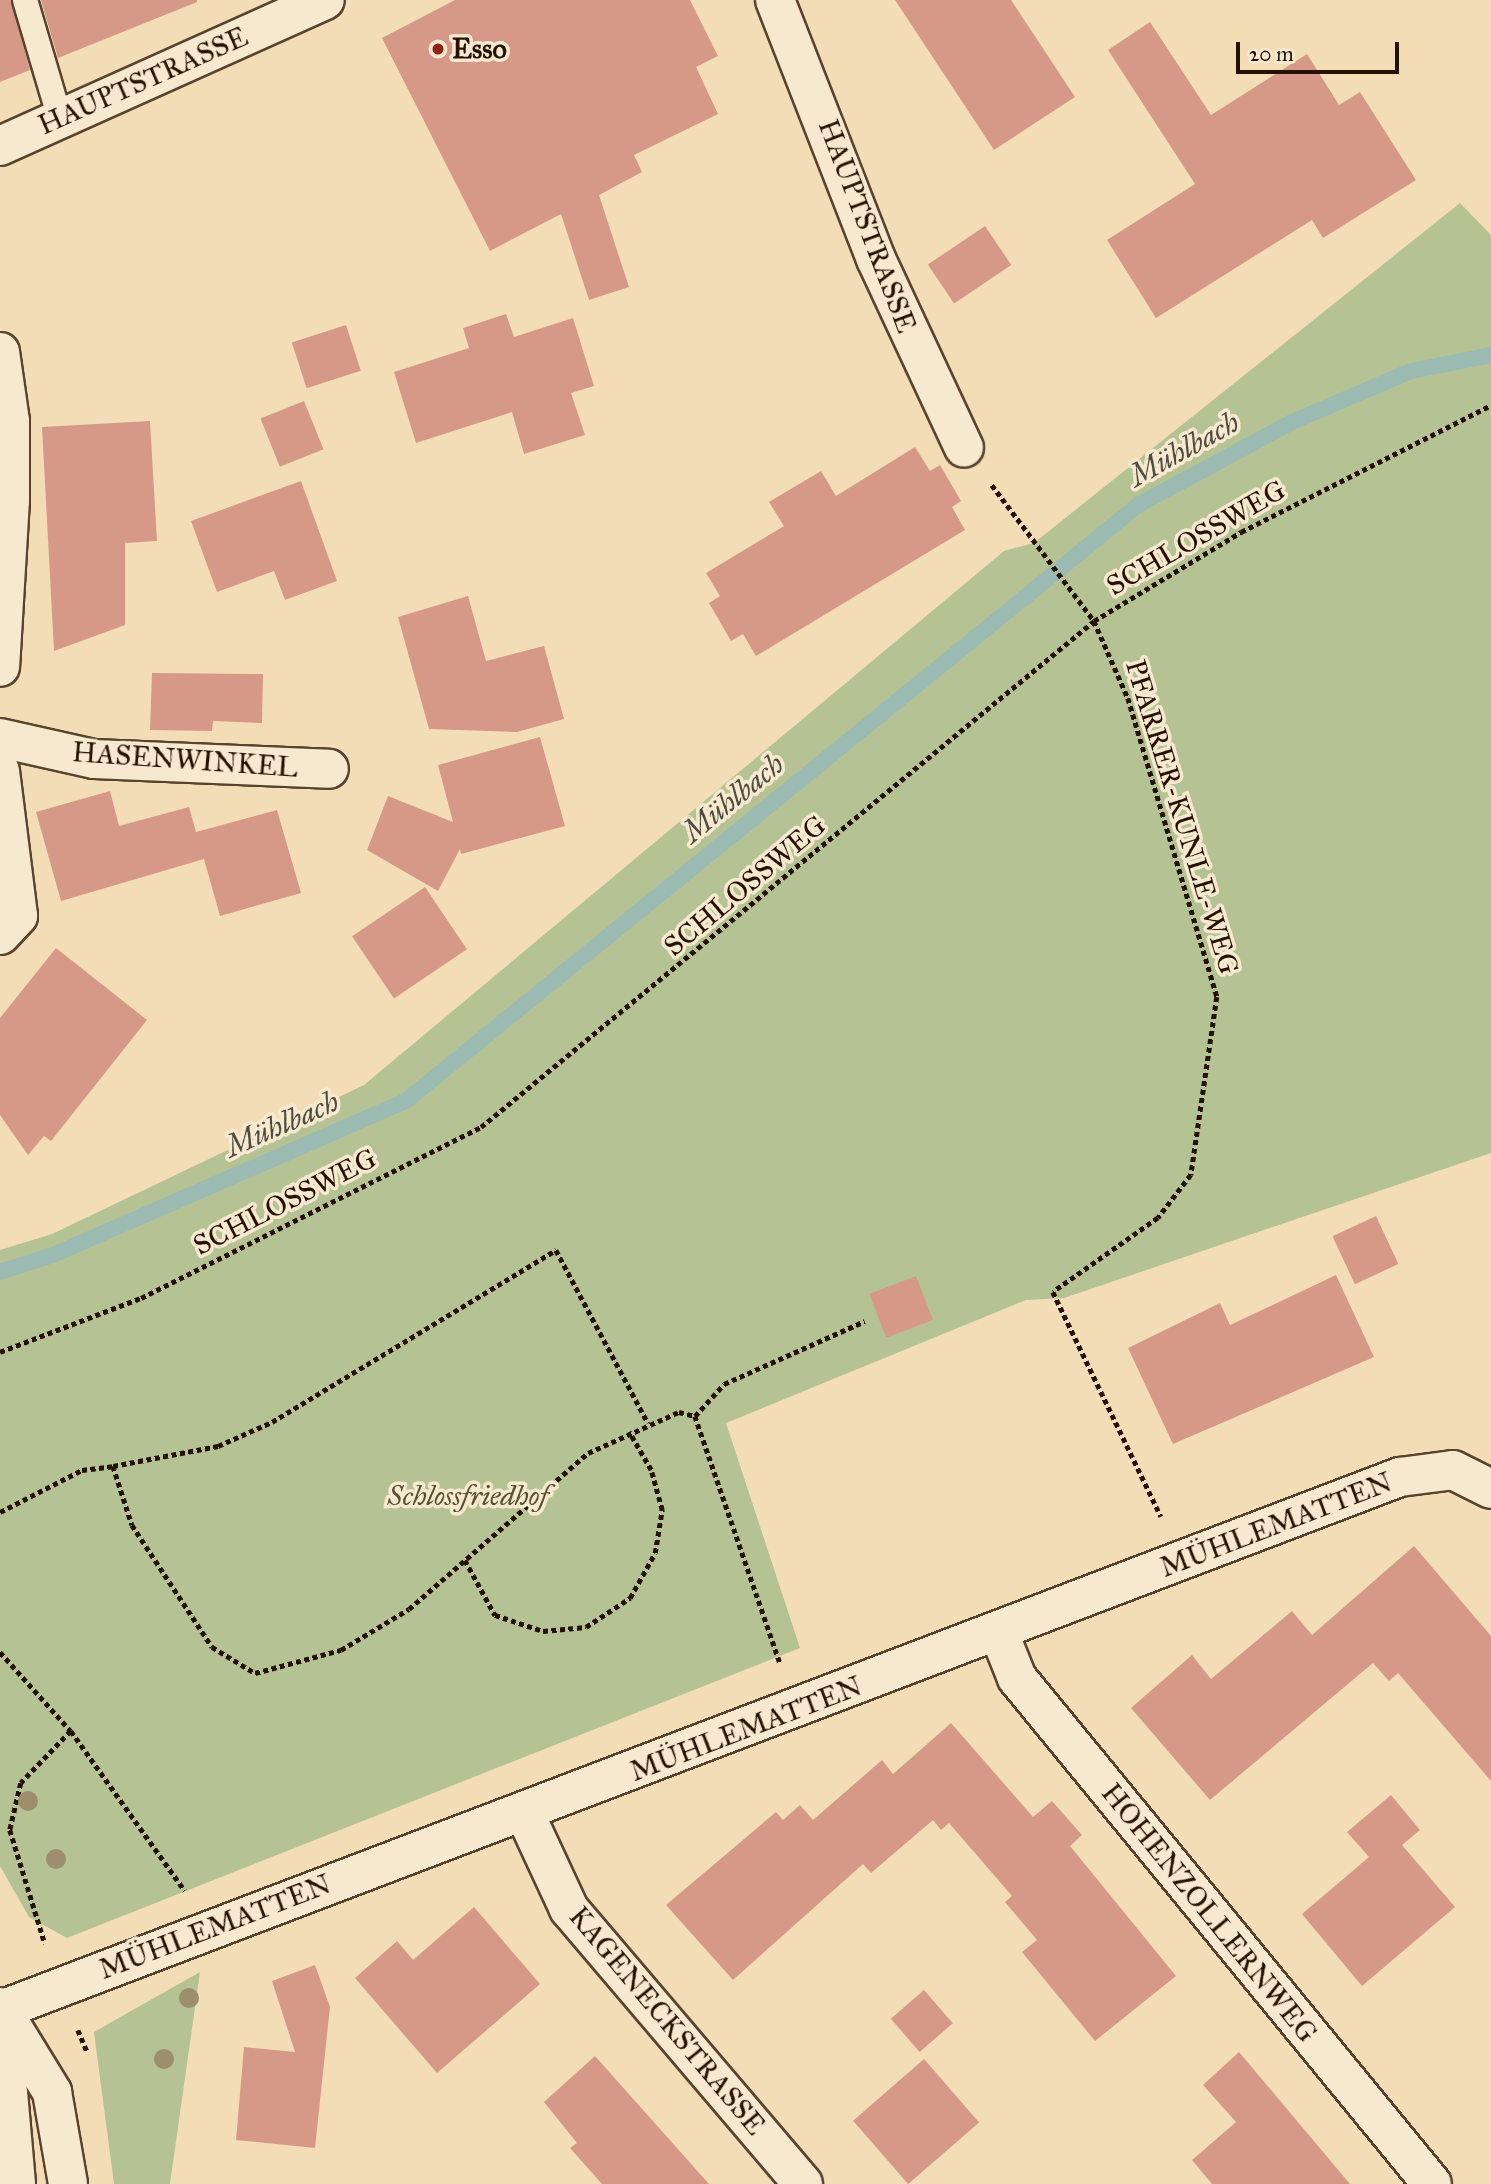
<!DOCTYPE html>
<html>
<head>
<meta charset="utf-8">
<style>
	body { margin:0 }
	#map { position:relative; width:1491px; height:2184px; overflow:hidden; background:#f3ddb7; font-family:"IM FELL Great Primer",serif }
	div>[style] { position:absolute }
	.green>* { inset:0; background:#b5c293 }
	.stream>* { height:16px; margin:-8px; padding:0 8px; transform-origin:8px; border-radius:8px; background:#9bbbb2 }
	.building>* { inset:0; background:#d79987; transform-origin:0 0 }
	.path>* { height:4.5px; margin-top:-2.25px; transform-origin:0; background:repeating-linear-gradient(90deg,#251100 0 5px,transparent 0 8.5px) }
	.roads { filter:drop-shadow(2px 0 #58442e) drop-shadow(-2px 0 #58442e) drop-shadow(0 2px #58442e) drop-shadow(0 -2px #58442e) }
	.lane>* { height:24px; margin:-12px; padding:0 12px; transform-origin:12px; border-radius:12px; background:#f7e9d0 }
	.street>* { height:38px; margin:-19px; padding:0 19px; transform-origin:19px; border-radius:19px; background:#f7e9d0 }
	.secondary>* { height:38px; margin:-19px; padding:0 19px; transform-origin:19px; border-radius:19px; background:#f7e9d0 }
	.trees>* { width:20px; height:20px; margin:-10px; border-radius:50%; background:#9d8f6e }
	.dots>* { width:19px; height:19px; translate:-50% -50%; box-sizing:border-box; border:4px solid #f7e9d0; border-radius:50% }
	span { translate:-50% -50%; white-space:nowrap; text-align:center; line-height:1.15; -webkit-text-stroke:7px #f7e9d0; paint-order:stroke }
	.poi-label { font-size:28px; color:#251100; font-weight:700 }
	.left { translate:0 -50%; text-align:left }
	.street-label { font-size:28px; color:#251100 }
	.park-label { font-size:28px; color:#574f33; font-style:italic }
	.water-label { font-size:30px; color:#4e4c3e; font-style:italic }
	.scale { position:absolute; left:1236px; top:42px; width:163px; height:32px; box-sizing:border-box; border:4px solid #251100; border-top:0; padding-left:9px; font-size:21px; line-height:24px; white-space:nowrap; color:#251100; -webkit-text-stroke:5px #f7e9d0; paint-order:stroke }
</style>
</head>
<body>
<div id="map">
	<div class="green">
		<div style="clip-path:polygon(1460px 203px,1491px 235px,1491px 1153px,1064px 1298px,1026px 1300px,726px 1423px,800px 1648px,67px 1938px,29px 1917px,0 1866px,0 1250px,52px 1234px,364px 1085px,1004px 551px,1034px 543px)"></div>
		<div style="clip-path:polygon(200px 1972px,170px 2184px,114px 2184px,94px 2032px)"></div>
	</div>
	<div class="stream">
		<div style="left:0;top:1272px;width:56px;rotate:-17.8deg"></div>
		<div style="left:53px;top:1255px;width:386px;rotate:-23.6deg"></div>
		<div style="left:407px;top:1100px;width:943px;rotate:-39.14deg"></div>
		<div style="left:1138px;top:505px;width:175px;rotate:-28.3deg"></div>
		<div style="left:1292px;top:422px;width:129px;rotate:-23.2deg"></div>
		<div style="left:1411px;top:371px;width:82px;rotate:-11.3deg"></div>
	</div>
	<div class="building">
		<div style="clip-path:polygon(0 0,11px 0,30px 70px,0 82px)"></div>
		<div style="clip-path:polygon(41px 0,197px 0,197px 2px,58px 58px)"></div>
		<div style="clip-path:polygon(455px 0,690px 0,718px 56px,696px 67px,718px 114px,634px 155px,642px 172px,599px 195px,629px 287px,589px 300px,561px 214px,490px 251px,382px 38px)"></div>
		<div style="clip-path:polygon(895px 0,1011px 0,1075px 97px,994px 150px)"></div>
		<div style="clip-path:polygon(1150px 22px,1211px 115px,1307px 54px,1339px 105px,1360px 92px,1416px 180px,1323px 238px,1312px 220px,1156px 318px,1107px 240px,1195px 184px,1108px 50px)"></div>
		<div style="left:985px;top:226px;width:47px;height:69px;rotate:56deg"></div>
		<div style="clip-path:polygon(506px 314px,514px 337px,573px 318px,594px 386px,571px 393px,585px 435px,524px 454px,512px 412px,416px 443px,394px 372px,469px 348px,463px 328px)"></div>
		<div style="left:346px;top:325px;width:48px;height:57px;rotate:72deg"></div>
		<div style="left:304px;top:401px;width:52px;height:47px;rotate:68deg"></div>
		<div style="clip-path:polygon(150px 421px,157px 541px,125px 543px,125px 625px,54px 651px,42px 427px)"></div>
		<div style="clip-path:polygon(915px 447px,930px 471px,940px 465px,961px 501px,952px 507px,965px 530px,756px 656px,743px 634px,731px 641px,709px 603px,720px 596px,706px 573px,784px 526px,769px 502px,821px 471px,836px 496px)"></div>
		<div style="clip-path:polygon(301px 481px,337px 581px,285px 600px,274px 571px,217px 592px,191px 521px)"></div>
		<div style="clip-path:polygon(468px 596px,486px 661px,544px 646px,564px 719px,517px 732px,429px 729px,398px 617px)"></div>
		<div style="clip-path:polygon(152px 673px,263px 674px,262px 723px,213px 721px,212px 731px,150px 730px)"></div>
		<div style="clip-path:polygon(540px 737px,565px 826px,461px 854px,460px 849px,438px 891px,367px 850px,388px 796px,453px 822px,438px 765px)"></div>
		<div style="clip-path:polygon(110px 791px,119px 826px,189px 807px,196px 832px,277px 810px,301px 893px,220px 916px,204px 859px,61px 901px,36px 812px)"></div>
		<div style="left:425px;top:887px;width:75px;height:88px;rotate:56deg"></div>
		<div style="clip-path:polygon(56px 948px,147px 1020px,51px 1141px,44px 1136px,28px 1155px,0 1115px,0 1018px)"></div>
		<div style="left:1376px;top:1216px;width:53px;height:48px;rotate:65deg"></div>
		<div style="clip-path:polygon(1336px 1275px,1374px 1357px,1173px 1444px,1128px 1348px,1220px 1303px,1230px 1325px)"></div>
		<div style="left:916px;top:1276px;width:47px;height:50px;rotate:69deg"></div>
		<div style="clip-path:polygon(1414px 1546px,1491px 1636px,1491px 1781px,1398px 1673px,1389px 1681px,1373px 1663px,1210px 1800px,1131px 1708px,1192px 1655px,1211px 1679px,1292px 1611px,1312px 1635px)"></div>
		<div style="clip-path:polygon(951px 1723px,1033px 1817px,1052px 1801px,1082px 1835px,1070px 1846px,1176px 1976px,1095px 2041px,1022px 1952px,1037px 1940px,1005px 1902px,1012px 1896px,949px 1823px,941px 1830px,933px 1820px,871px 1873px,863px 1864px,733px 1980px,666px 1905px,776px 1812px,783px 1820px,800px 1805px,813px 1820px,882px 1760px,893px 1774px)"></div>
		<div style="clip-path:polygon(1391px 1795px,1420px 1830px,1402px 1845px,1455px 1907px,1362px 1986px,1302px 1914px,1369px 1857px,1347px 1832px)"></div>
		<div style="clip-path:polygon(474px 1907px,540px 1984px,437px 2073px,355px 1978px,397px 1941px,413px 1960px)"></div>
		<div style="clip-path:polygon(315px 1965px,330px 2007px,315px 2148px,236px 2140px,244px 2047px,295px 2052px,272px 1981px)"></div>
		<div style="left:924px;top:1990px;width:44px;height:44px;rotate:49deg"></div>
		<div style="clip-path:polygon(1239px 2052px,1350px 2184px,1212px 2184px,1192px 2160px,1236px 2122px,1203px 2085px)"></div>
		<div style="clip-path:polygon(595px 2056px,709px 2184px,602px 2184px,570px 2148px,577px 2143px,544px 2102px)"></div>
		<div style="left:924px;top:2059px;width:84px;height:94px;rotate:49deg"></div>
	</div>
	<div class="path">
		<div style="left:992px;top:485px;width:170px;rotate:53.1deg"></div>
		<div style="left:1094px;top:621px;width:84px;rotate:66.2deg"></div>
		<div style="left:1128px;top:698px;width:312px;rotate:73.4deg"></div>
		<div style="left:1217px;top:997px;width:180px;rotate:98.3deg"></div>
		<div style="left:1191px;top:1175px;width:54px;rotate:127.5deg"></div>
		<div style="left:1158px;top:1218px;width:128px;rotate:144.8deg"></div>
		<div style="left:1053px;top:1292px;width:249px;rotate:64.3deg"></div>
		<div style="left:0;top:1352px;width:151px;rotate:-21deg"></div>
		<div style="left:141px;top:1298px;width:381px;rotate:-26.7deg"></div>
		<div style="left:481px;top:1127px;width:795px;rotate:-39.54deg"></div>
		<div style="left:1094px;top:621px;width:172px;rotate:-31.2deg"></div>
		<div style="left:1241px;top:532px;width:280px;rotate:-26.9deg"></div>
		<div style="left:695px;top:1416px;width:43px;rotate:-47.8deg"></div>
		<div style="left:724px;top:1384px;width:154px;rotate:-24.1deg"></div>
		<div style="left:113px;top:1466px;width:107px;rotate:-10.8deg"></div>
		<div style="left:218px;top:1446px;width:59px;rotate:-24deg"></div>
		<div style="left:272px;top:1422px;width:332px;rotate:-31.2deg"></div>
		<div style="left:556px;top:1250px;width:196px;rotate:62deg"></div>
		<div style="left:0;top:1512px;width:92px;rotate:-27.1deg"></div>
		<div style="left:82px;top:1470px;width:31px;rotate:-7deg"></div>
		<div style="left:113px;top:1466px;width:62px;rotate:72.1deg"></div>
		<div style="left:132px;top:1525px;width:146px;rotate:56.7deg"></div>
		<div style="left:212px;top:1647px;width:50px;rotate:31.2deg"></div>
		<div style="left:255px;top:1673px;width:89px;rotate:-15deg"></div>
		<div style="left:341px;top:1650px;width:79px;rotate:-31.1deg"></div>
		<div style="left:409px;top:1609px;width:237px;rotate:-41.1deg"></div>
		<div style="left:588px;top:1453px;width:100px;rotate:-24.3deg"></div>
		<div style="left:679px;top:1412px;width:16px;rotate:14deg"></div>
		<div style="left:695px;top:1416px;width:261px;rotate:71deg"></div>
		<div style="left:465px;top:1560px;width:63px;rotate:61.4deg"></div>
		<div style="left:495px;top:1615px;width:51px;rotate:18.4deg"></div>
		<div style="left:543px;top:1631px;width:43px;rotate:-5.3deg"></div>
		<div style="left:586px;top:1627px;width:53px;rotate:-33.4deg"></div>
		<div style="left:630px;top:1598px;width:51px;rotate:-60.9deg"></div>
		<div style="left:655px;top:1553px;width:44px;rotate:-80.8deg"></div>
		<div style="left:662px;top:1510px;width:41px;rotate:-105.4deg"></div>
		<div style="left:651px;top:1470px;width:44px;rotate:-120.1deg"></div>
		<div style="left:0;top:1652px;width:106px;rotate:48.1deg"></div>
		<div style="left:71px;top:1731px;width:72px;rotate:133.9deg"></div>
		<div style="left:21px;top:1783px;width:48px;rotate:103.2deg"></div>
		<div style="left:10px;top:1830px;width:119px;rotate:72.9deg"></div>
		<div style="left:71px;top:1731px;width:196px;rotate:54.5deg"></div>
		<div style="left:78px;top:2030px;width:23px;rotate:67deg"></div>
	</div>
	<div class="roads">
		<div class="lane">
			<div style="left:25px;top:0;width:124px;rotate:73.6deg"></div>
		</div>
		<div class="street">
			<div style="left:775px;top:0;width:278px;rotate:68.7deg"></div>
			<div style="left:876px;top:259px;width:208px;rotate:65deg"></div>
			<div style="left:0;top:352px;width:70px;rotate:81.8deg"></div>
			<div style="left:10px;top:421px;width:79px;rotate:90deg"></div>
			<div style="left:10px;top:500px;width:167px;rotate:93.4deg"></div>
			<div style="left:0;top:738px;width:96px;rotate:12.6deg"></div>
			<div style="left:94px;top:759px;width:235px;rotate:2.4deg"></div>
			<div style="left:0;top:771px;width:146px;rotate:82.9deg"></div>
			<div style="left:18px;top:916px;width:26px;rotate:133deg"></div>
			<div style="left:999px;top:1633px;width:48px;rotate:68.2deg"></div>
			<div style="left:1017px;top:1678px;width:654px;rotate:50.64deg"></div>
			<div style="left:525px;top:1814px;width:105px;rotate:65.1deg"></div>
			<div style="left:569px;top:1909px;width:361px;rotate:49.6deg"></div>
			<div style="left:1px;top:2010px;width:1497px;rotate:-20.86deg"></div>
			<div style="left:1400px;top:1477px;width:53px;rotate:-7.5deg"></div>
			<div style="left:1453px;top:1470px;width:42px;rotate:26.6deg"></div>
		</div>
		<div class="secondary">
			<div style="left:0;top:146px;width:356px;rotate:-24.2deg"></div>
			<div style="left:0;top:2007px;width:100px;rotate:58.5deg"></div>
			<div style="left:52px;top:2092px;width:93px;rotate:80.1deg"></div>
			<div style="left:1px;top:2012px;width:173px;rotate:85deg"></div>
		</div>
	</div>
	<div class="trees">
		<div style="left:28px;top:1801px"></div>
		<div style="left:56px;top:1859px"></div>
		<div style="left:189px;top:1998px"></div>
		<div style="left:164px;top:2059px"></div>
	</div>
	<div class="dots">
		<div style="left:438px;top:49px;background:#8f2418"></div>
	</div>
	<div class="poi-label">
		<span class="left" style="left:452px;top:49px">Esso</span>
	</div>
	<div class="street-label">
		<span style="left:143px;top:81px;rotate:-24deg">HAUPTSTRASSE</span>
		<span style="left:867px;top:226px;rotate:69deg">HAUPTSTRASSE</span>
		<span style="left:1196px;top:538px;rotate:-30deg">SCHLOSSWEG</span>
		<span style="left:185px;top:760px;rotate:4deg">HASENWINKEL</span>
		<span style="left:1182px;top:817px;rotate:73deg">PFARRER-KUNLE-WEG</span>
		<span style="left:745px;top:886px;rotate:-40deg">SCHLOSSWEG</span>
		<span style="left:285px;top:1202px;rotate:-27deg">SCHLOSSWEG</span>
		<span style="left:1276px;top:1525px;rotate:-21deg">MÜHLEMATTEN</span>
		<span style="left:746px;top:1729px;rotate:-21deg">MÜHLEMATTEN</span>
		<span style="left:1209px;top:1913px;rotate:51deg">HOHENZOLLERNWEG</span>
		<span style="left:215px;top:1927px;rotate:-21deg">MÜHLEMATTEN</span>
		<span style="left:667px;top:2021px;rotate:50deg">KAGENECKSTRASSE</span>
	</div>
	<div class="park-label">
		<span style="left:468px;top:1496px">Schlossfriedhof</span>
	</div>
	<div class="water-label">
		<span style="left:1184px;top:449px;rotate:-29deg">Mühlbach</span>
		<span style="left:733px;top:798px;rotate:-39deg">Mühlbach</span>
		<span style="left:282px;top:1124px;rotate:-24deg">Mühlbach</span>
	</div>
	<div class="scale">20 m</div>
</div>
</body>
</html>
